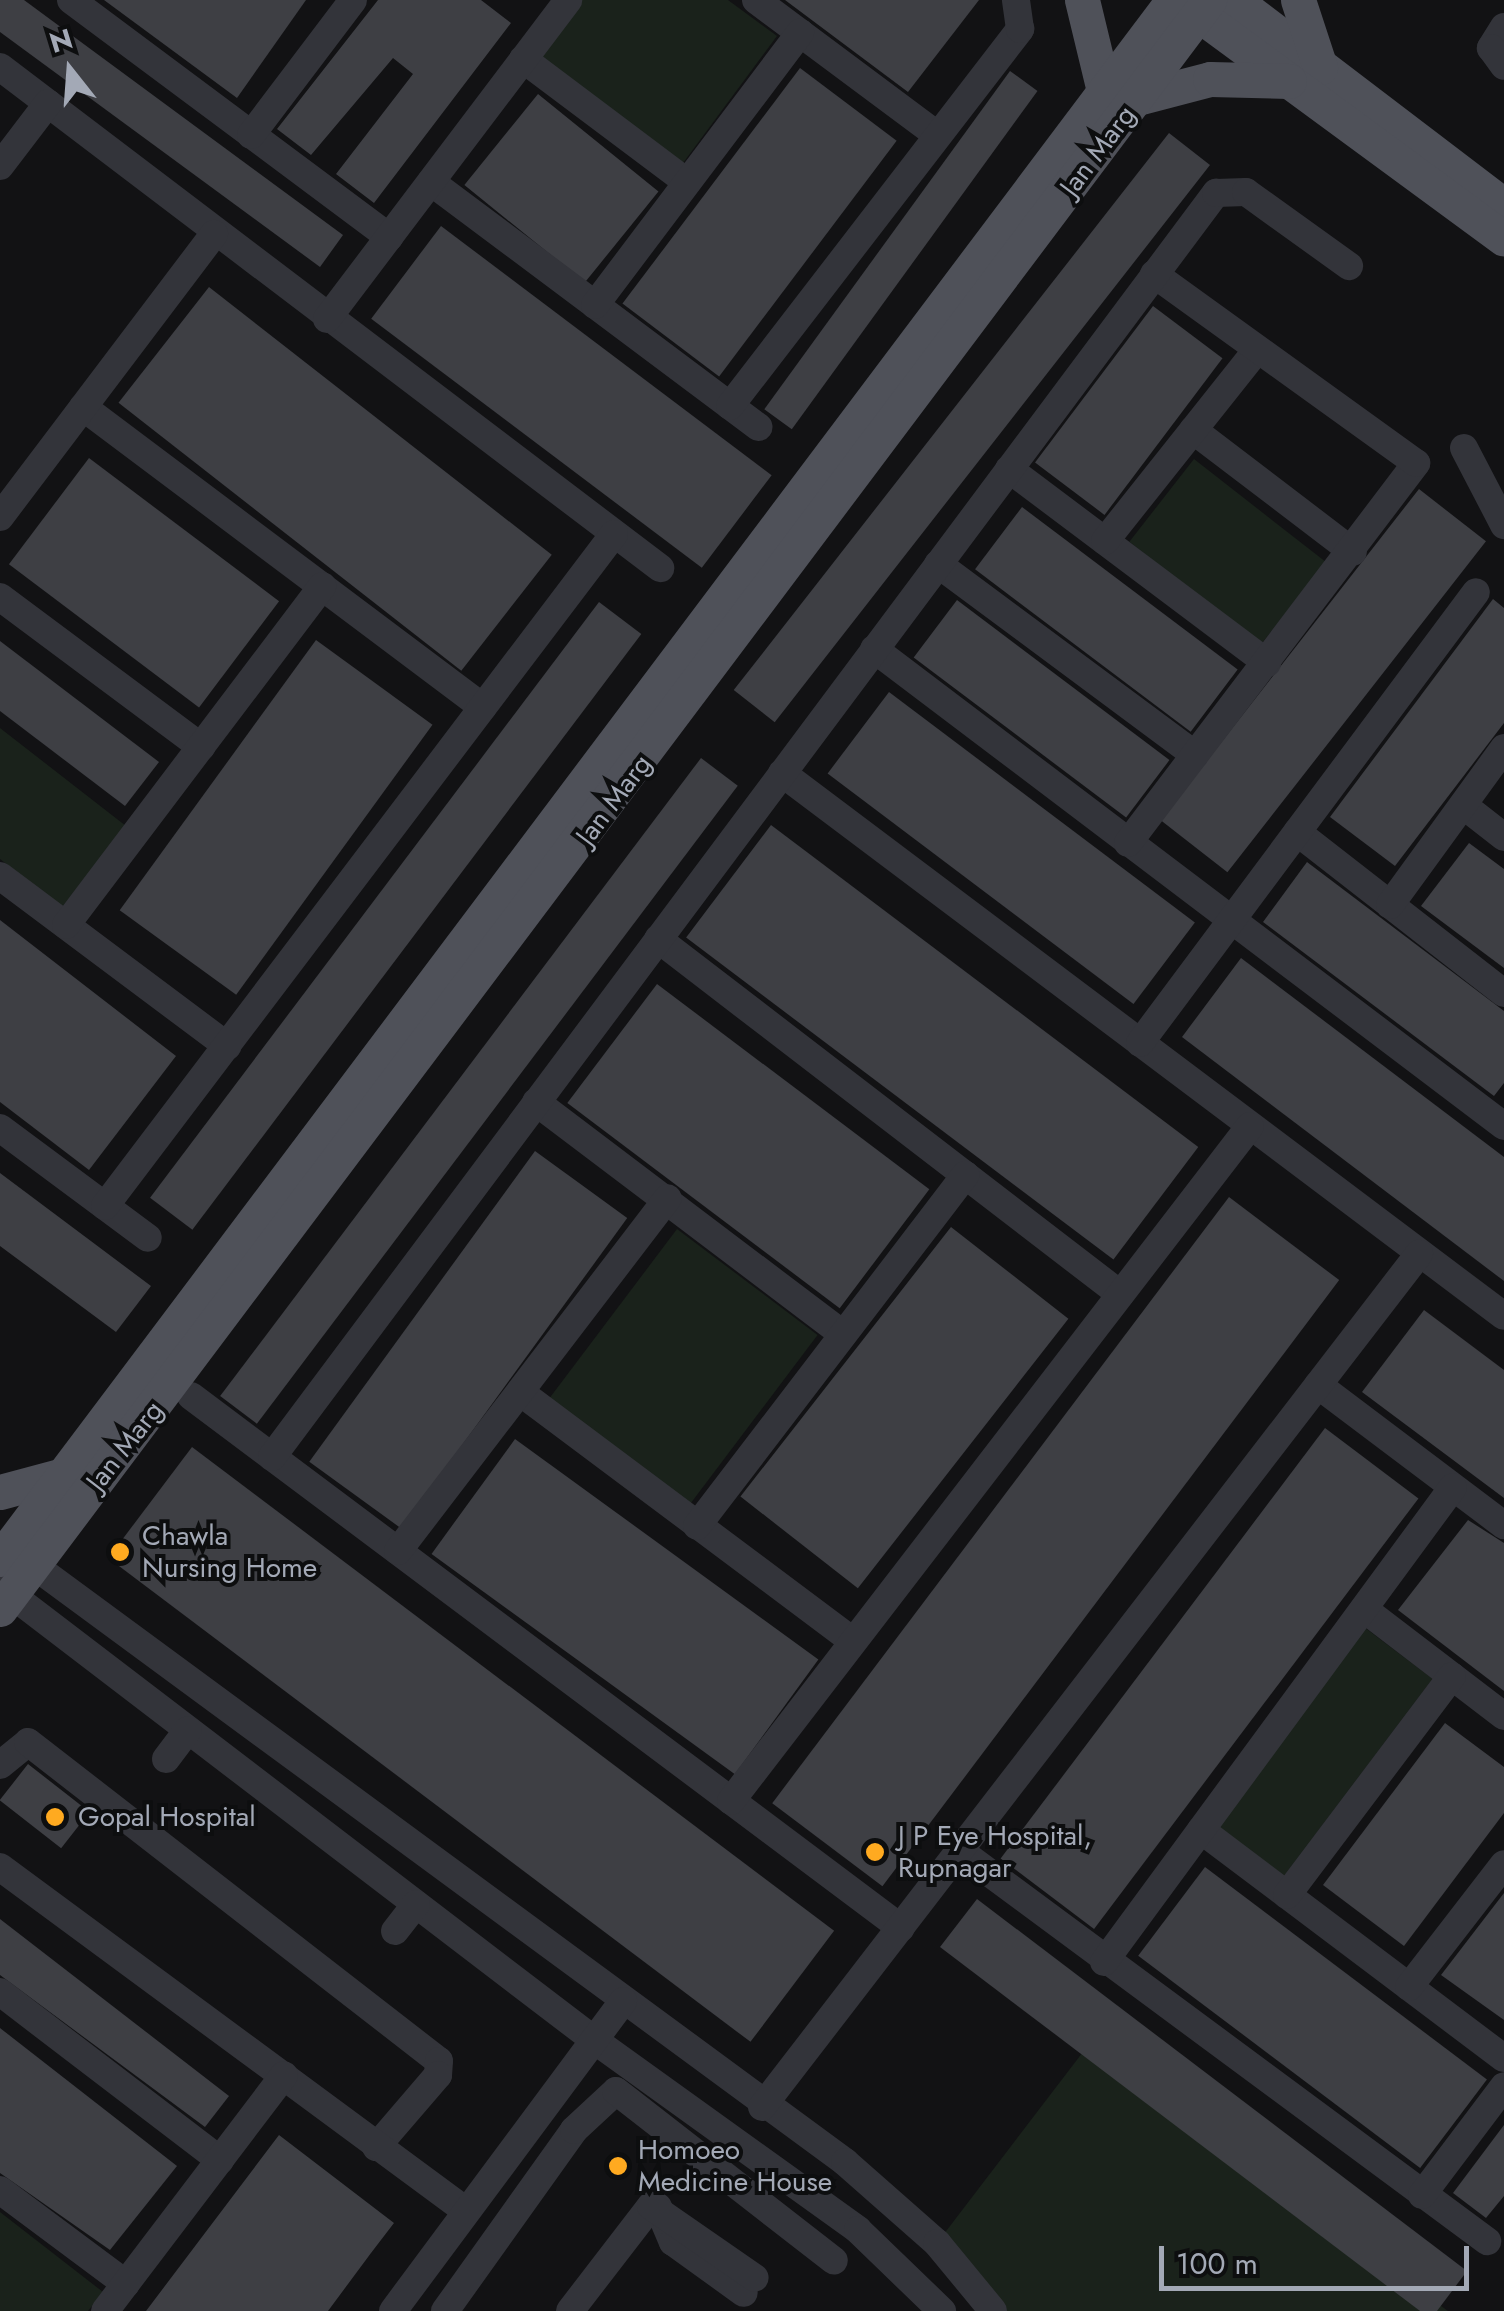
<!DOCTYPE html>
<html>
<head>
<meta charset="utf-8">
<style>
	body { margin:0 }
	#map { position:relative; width:1504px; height:2311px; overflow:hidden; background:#121214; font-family:Jost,sans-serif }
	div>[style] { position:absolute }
	.green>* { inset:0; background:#1a221b; transform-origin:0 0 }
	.building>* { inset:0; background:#3e3f44; transform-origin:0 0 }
	.minor>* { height:28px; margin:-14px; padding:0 14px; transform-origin:14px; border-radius:14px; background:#33343a }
	.major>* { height:35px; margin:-17.5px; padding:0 17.5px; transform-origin:17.5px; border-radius:17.5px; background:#4f5159 }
	.dots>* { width:28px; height:28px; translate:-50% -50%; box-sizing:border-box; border:5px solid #0d0e0f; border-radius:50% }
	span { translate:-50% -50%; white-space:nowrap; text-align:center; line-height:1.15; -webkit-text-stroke:8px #0d0e0f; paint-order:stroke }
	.street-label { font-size:28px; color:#a3a9b6 }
	.poi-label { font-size:28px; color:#a3a9b6 }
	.left { translate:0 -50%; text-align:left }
	.north { position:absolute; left:20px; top:20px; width:100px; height:100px; -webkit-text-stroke:8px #0d0e0f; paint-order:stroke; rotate:343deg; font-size:28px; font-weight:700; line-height:40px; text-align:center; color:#a3a9b6 }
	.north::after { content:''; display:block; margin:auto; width:35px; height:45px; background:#a3a9b6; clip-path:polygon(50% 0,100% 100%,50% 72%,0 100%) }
	.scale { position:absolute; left:1159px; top:2246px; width:310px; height:45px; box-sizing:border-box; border:5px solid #a3a9b6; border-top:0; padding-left:12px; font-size:30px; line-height:35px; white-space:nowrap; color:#a3a9b6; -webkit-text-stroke:8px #0d0e0f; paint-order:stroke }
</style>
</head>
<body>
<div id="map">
	<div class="green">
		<div style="clip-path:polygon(579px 0,728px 0,777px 36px,683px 163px,537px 56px)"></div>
		<div style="left:1194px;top:459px;width:167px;height:105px;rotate:38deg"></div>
		<div style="clip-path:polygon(0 728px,126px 826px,62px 907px,0 859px)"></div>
		<div style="left:677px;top:1229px;width:176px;height:212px;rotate:37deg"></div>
		<div style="left:1364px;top:1627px;width:86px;height:247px;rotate:37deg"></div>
		<div style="clip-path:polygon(1086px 2048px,1448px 2311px,983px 2311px,937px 2243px)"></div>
		<div style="clip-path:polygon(0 2212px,103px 2292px,88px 2311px,0 2311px)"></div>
	</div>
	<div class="building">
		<div style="clip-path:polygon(0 0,24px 0,343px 235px,320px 267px,0 32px)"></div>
		<div style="clip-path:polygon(104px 0,306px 0,237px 98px)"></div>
		<div style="clip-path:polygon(378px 0,481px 0,511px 23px,374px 203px,336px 174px,413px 74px,393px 58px,311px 155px,277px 129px)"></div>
		<div style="clip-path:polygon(785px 0,979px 0,908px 92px)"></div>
		<div style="left:800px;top:68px;width:121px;height:295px;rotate:37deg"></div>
		<div style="left:1010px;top:71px;width:34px;height:418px;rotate:36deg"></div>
		<div style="left:538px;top:94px;width:155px;height:117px;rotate:39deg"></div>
		<div style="left:1169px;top:133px;width:52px;height:707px;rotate:38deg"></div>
		<div style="left:441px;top:226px;width:414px;height:116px;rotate:37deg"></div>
		<div style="left:209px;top:287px;width:435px;height:147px;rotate:38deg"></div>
		<div style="left:1153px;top:306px;width:87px;height:196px;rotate:37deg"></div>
		<div style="left:89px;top:458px;width:238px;height:133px;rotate:37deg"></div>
		<div style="left:1419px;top:489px;width:85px;height:420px;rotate:38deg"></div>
		<div style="left:1022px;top:507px;width:270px;height:78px;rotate:37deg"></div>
		<div style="clip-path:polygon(1493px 599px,1504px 608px,1504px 723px,1395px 866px,1330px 817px)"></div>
		<div style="left:957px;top:600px;width:266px;height:72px;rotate:37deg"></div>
		<div style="left:599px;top:602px;width:53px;height:746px;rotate:37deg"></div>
		<div style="left:316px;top:640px;width:144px;height:334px;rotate:36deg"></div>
		<div style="clip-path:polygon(0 641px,159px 762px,125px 806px,0 711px)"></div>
		<div style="left:889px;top:692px;width:383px;height:102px;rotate:37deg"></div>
		<div style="left:701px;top:758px;width:46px;height:799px;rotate:37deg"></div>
		<div style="left:771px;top:825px;width:535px;height:141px;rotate:37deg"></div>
		<div style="clip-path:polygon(1469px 843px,1504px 869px,1504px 968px,1421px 906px)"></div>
		<div style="clip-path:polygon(1307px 862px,1504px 1011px,1504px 1083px,1494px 1096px,1263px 922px)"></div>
		<div style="clip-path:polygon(0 920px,176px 1056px,89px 1170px,0 1102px)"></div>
		<div style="clip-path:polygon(1241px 958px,1504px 1157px,1504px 1281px,1182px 1037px)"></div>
		<div style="left:657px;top:984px;width:341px;height:149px;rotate:37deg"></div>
		<div style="left:535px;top:1151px;width:114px;height:384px;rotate:36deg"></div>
		<div style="clip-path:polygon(0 1173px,151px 1286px,116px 1332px,0 1246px)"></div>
		<div style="left:1229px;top:1197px;width:138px;height:759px;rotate:37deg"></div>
		<div style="left:951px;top:1227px;width:149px;height:342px;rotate:38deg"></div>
		<div style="clip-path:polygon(1424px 1310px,1504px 1370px,1504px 1498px,1362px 1392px)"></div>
		<div style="left:1325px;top:1428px;width:117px;height:539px;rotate:37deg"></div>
		<div style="left:515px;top:1439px;width:375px;height:142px;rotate:36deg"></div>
		<div style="left:192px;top:1447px;width:804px;height:139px;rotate:37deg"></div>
		<div style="clip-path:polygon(1468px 1520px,1504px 1543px,1504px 1691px,1398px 1610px)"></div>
		<div style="clip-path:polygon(1445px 1723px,1504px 1767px,1504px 1813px,1404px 1946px,1323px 1885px)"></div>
		<div style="left:28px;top:1764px;width:78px;height:46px;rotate:38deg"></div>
		<div style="left:1205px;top:1867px;width:353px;height:111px;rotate:37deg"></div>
		<div style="clip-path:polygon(1504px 1893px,1504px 2020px,1441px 1975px)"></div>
		<div style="clip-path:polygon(977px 1899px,1467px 2271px,1437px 2311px,1420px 2311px,940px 1947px)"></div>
		<div style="clip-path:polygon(0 1919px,229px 2096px,205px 2127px,0 1975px)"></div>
		<div style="clip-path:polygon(0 2028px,177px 2166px,110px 2250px,0 2173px)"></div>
		<div style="clip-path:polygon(1504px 2125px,1504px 2196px,1486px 2218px,1453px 2193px)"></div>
		<div style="clip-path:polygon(279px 2135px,394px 2223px,371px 2253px,328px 2311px,146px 2311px)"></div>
	</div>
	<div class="minor">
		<div style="left:71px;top:0;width:397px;rotate:36.7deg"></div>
		<div style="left:756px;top:0;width:224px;rotate:36.7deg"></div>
		<div style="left:1504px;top:27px;width:25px;rotate:122deg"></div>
		<div style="left:1491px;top:48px;width:22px;rotate:54deg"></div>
		<div style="left:523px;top:59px;width:205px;rotate:36.9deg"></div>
		<div style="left:0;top:67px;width:829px;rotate:37.2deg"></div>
		<div style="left:251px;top:135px;width:169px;rotate:-52.9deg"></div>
		<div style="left:0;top:166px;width:79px;rotate:-52.7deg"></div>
		<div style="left:431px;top:182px;width:409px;rotate:36.8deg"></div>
		<div style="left:595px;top:305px;width:341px;rotate:-53deg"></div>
		<div style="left:327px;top:319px;width:400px;rotate:-52.9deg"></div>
		<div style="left:730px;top:406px;width:476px;rotate:-52.4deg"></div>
		<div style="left:1020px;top:29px;width:29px;rotate:-98deg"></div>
		<div style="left:83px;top:407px;width:500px;rotate:36.9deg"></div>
		<div style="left:1193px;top:430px;width:201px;rotate:37.3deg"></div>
		<div style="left:1464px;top:448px;width:87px;rotate:62.5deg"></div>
		<div style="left:1009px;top:469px;width:323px;rotate:36.9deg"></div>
		<div style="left:0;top:517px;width:355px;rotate:-52.9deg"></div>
		<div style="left:1105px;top:541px;width:243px;rotate:-51.5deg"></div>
		<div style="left:938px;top:564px;width:320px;rotate:36.6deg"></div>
		<div style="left:0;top:597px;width:251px;rotate:36.7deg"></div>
		<div style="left:874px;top:649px;width:790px;rotate:37.13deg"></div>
		<div style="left:782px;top:773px;width:903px;rotate:36.95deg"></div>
		<div style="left:1463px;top:805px;width:52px;rotate:38deg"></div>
		<div style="left:1297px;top:832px;width:262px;rotate:37.9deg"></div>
		<div style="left:1128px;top:843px;width:477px;rotate:-52.8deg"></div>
		<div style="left:1416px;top:463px;width:323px;rotate:-144.2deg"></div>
		<div style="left:0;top:876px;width:284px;rotate:36.8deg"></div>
		<div style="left:1390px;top:905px;width:194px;rotate:-54deg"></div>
		<div style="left:66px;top:925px;width:425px;rotate:-52.9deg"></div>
		<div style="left:658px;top:939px;width:583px;rotate:37.54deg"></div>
		<div style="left:1140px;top:1043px;width:562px;rotate:-53.31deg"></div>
		<div style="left:536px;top:1102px;width:385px;rotate:37.1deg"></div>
		<div style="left:0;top:1128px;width:184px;rotate:36.6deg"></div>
		<div style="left:105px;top:1206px;width:843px;rotate:-52.86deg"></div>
		<div style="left:1318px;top:1385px;width:233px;rotate:37deg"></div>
		<div style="left:520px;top:1392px;width:416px;rotate:36.8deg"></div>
		<div style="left:191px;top:1396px;width:887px;rotate:36.84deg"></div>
		<div style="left:272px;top:1457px;width:1578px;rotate:-53.25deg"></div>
		<div style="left:1216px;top:193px;width:30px;rotate:-2deg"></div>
		<div style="left:1246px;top:192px;width:127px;rotate:35.7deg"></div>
		<div style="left:697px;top:1526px;width:442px;rotate:-52.6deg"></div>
		<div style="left:398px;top:1551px;width:444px;rotate:-52.6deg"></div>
		<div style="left:17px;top:1553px;width:1028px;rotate:36.33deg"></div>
		<div style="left:845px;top:2162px;width:123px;rotate:41.4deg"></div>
		<div style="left:937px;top:2243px;width:88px;rotate:50.5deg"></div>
		<div style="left:0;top:1586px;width:748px;rotate:37.39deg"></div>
		<div style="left:594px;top:2040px;width:325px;rotate:35.7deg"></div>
		<div style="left:858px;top:2230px;width:117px;rotate:44deg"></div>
		<div style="left:1364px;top:1609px;width:176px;rotate:37.4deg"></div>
		<div style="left:166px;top:1759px;width:36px;rotate:-53deg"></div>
		<div style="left:0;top:1765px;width:36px;rotate:-39deg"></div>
		<div style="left:28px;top:1742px;width:520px;rotate:37.82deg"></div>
		<div style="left:439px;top:2061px;width:14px;rotate:94deg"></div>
		<div style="left:438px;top:2075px;width:95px;rotate:130.7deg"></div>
		<div style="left:731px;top:1801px;width:851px;rotate:-52.44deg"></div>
		<div style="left:1201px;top:1830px;width:379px;rotate:37deg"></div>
		<div style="left:960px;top:1851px;width:656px;rotate:36.5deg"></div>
		<div style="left:0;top:1867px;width:579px;rotate:36.43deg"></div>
		<div style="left:1287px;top:1895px;width:274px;rotate:-53deg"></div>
		<div style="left:395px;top:1931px;width:34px;rotate:-52deg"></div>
		<div style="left:1104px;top:1962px;width:589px;rotate:-53.69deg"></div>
		<div style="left:1409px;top:1987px;width:155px;rotate:-52.3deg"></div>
		<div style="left:0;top:1992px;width:277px;rotate:37.4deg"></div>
		<div style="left:762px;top:2107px;width:1077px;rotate:-52.4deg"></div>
		<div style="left:0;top:2190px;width:157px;rotate:36.7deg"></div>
		<div style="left:1422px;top:2195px;width:136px;rotate:-53deg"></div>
		<div style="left:658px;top:2207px;width:38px;rotate:67deg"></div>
		<div style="left:673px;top:2242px;width:87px;rotate:35.7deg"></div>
		<div style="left:105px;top:2311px;width:296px;rotate:-52.8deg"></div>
		<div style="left:393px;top:2311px;width:386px;rotate:-53.4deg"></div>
		<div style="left:445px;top:2311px;width:222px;rotate:-54.5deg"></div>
		<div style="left:574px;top:2130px;width:57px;rotate:-42.9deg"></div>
		<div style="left:616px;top:2091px;width:276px;rotate:37.9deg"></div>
		<div style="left:570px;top:2311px;width:133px;rotate:-52.4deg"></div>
		<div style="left:651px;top:2206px;width:126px;rotate:34.7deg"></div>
	</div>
	<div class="major">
		<div style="left:1082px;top:0;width:94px;rotate:76.4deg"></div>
		<div style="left:1234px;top:0;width:340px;rotate:37.3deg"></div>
		<div style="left:1298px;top:0;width:71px;rotate:71.8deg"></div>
		<div style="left:1183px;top:3px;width:398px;rotate:36.3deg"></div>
		<div style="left:1137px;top:98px;width:75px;rotate:-14.6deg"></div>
		<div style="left:1210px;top:79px;width:79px;rotate:1.5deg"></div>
		<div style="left:0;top:1492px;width:65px;rotate:-15.1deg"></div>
		<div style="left:0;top:1559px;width:1951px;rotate:-53.04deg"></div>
		<div style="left:0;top:1609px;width:2013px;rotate:-53.08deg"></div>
	</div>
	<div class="dots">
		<div style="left:120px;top:1552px;background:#ffaa20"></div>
		<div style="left:55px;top:1817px;background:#ffaa20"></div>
		<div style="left:875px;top:1852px;background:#ffaa20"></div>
		<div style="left:618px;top:2166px;background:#ffaa20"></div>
	</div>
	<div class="street-label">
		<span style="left:1098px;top:151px;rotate:-53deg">Jan Marg</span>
		<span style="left:614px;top:800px;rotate:-53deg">Jan Marg</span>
		<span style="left:125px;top:1446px;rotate:-52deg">Jan Marg</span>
	</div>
	<div class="poi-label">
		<span class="left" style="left:142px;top:1552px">Chawla<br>Nursing Home</span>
		<span class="left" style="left:78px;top:1817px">Gopal Hospital</span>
		<span class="left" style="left:898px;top:1852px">J P Eye Hospital,<br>Rupnagar</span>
		<span class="left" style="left:638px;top:2166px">Homoeo<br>Medicine House</span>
	</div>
	<div class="north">N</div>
	<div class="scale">100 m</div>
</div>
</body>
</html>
